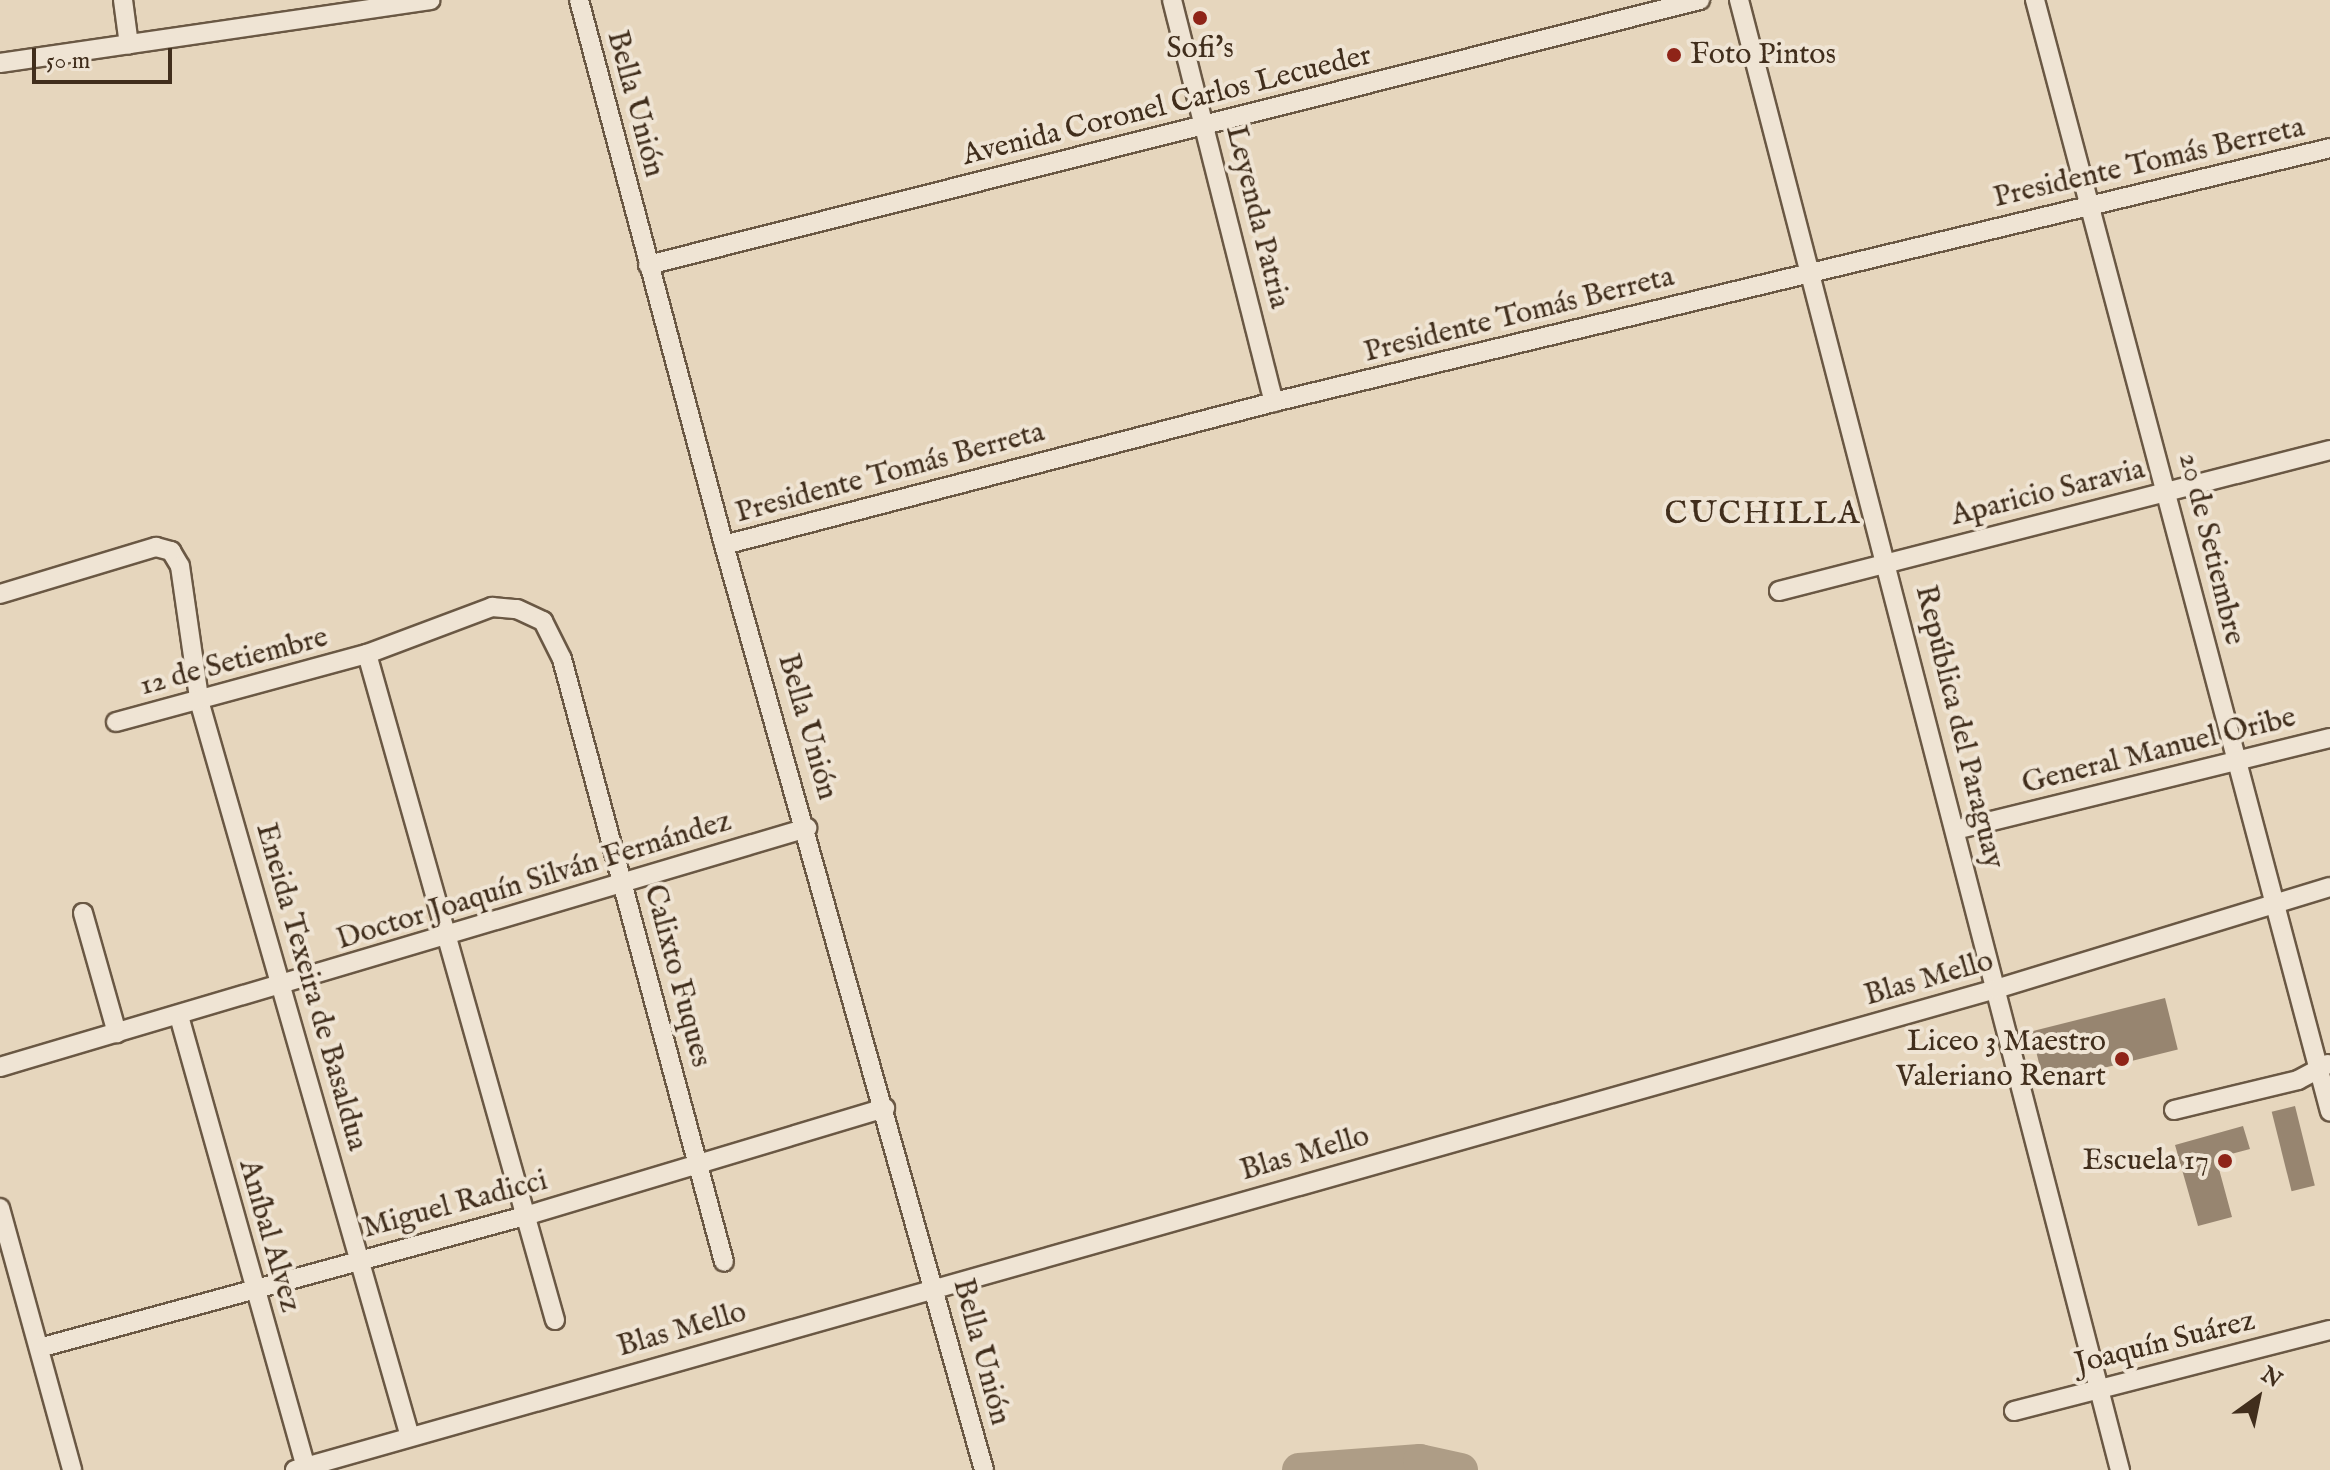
<!DOCTYPE html>
<html>
<head>
<meta charset="utf-8">
<style>
	body { margin:0 }
	#map { position:relative; width:2330px; height:1470px; overflow:hidden; background:#e6d6bd; font-family:"IM FELL English",serif }
	div>[style] { position:absolute }
	.river>* { height:34px; margin:-17px; padding:0 17px; transform-origin:17px; border-radius:17px; background:#ae9d86 }
	.building>* { inset:0; background:#978570; transform-origin:0 0 }
	.roads { filter:drop-shadow(2px 0 #6a5844) drop-shadow(-2px 0 #6a5844) drop-shadow(0 2px #6a5844) drop-shadow(0 -2px #6a5844) }
	.minor>* { height:18px; margin:-9px; padding:0 9px; transform-origin:9px; border-radius:9px; background:#efe4d4 }
	.dots>* { width:22px; height:22px; translate:-50% -50%; box-sizing:border-box; border:4px solid #efe4d4; border-radius:50% }
	span { translate:-50% -50%; white-space:nowrap; text-align:center; line-height:1.15; -webkit-text-stroke:8px #efe4d4; paint-order:stroke }
	.poi-label { font-size:30px; color:#412e1c }
	.left { translate:0 -50%; text-align:left }
	.right { translate:-100% -50%; text-align:right }
	.street-label { font-size:30px; color:#412e1c }
	.neighbourhood-label { font-size:32px; color:#412e1c; letter-spacing:2px }
	.north { position:absolute; left:2218px; top:1358px; width:80px; height:80px; -webkit-text-stroke:6px #efe4d4; paint-order:stroke; rotate:33deg; font-size:22px; font-weight:700; line-height:32px; text-align:center; color:#412e1c }
	.north::after { content:''; display:block; margin:auto; width:28px; height:36px; background:#412e1c; clip-path:polygon(50% 0,100% 100%,50% 72%,0 100%) }
	.scale { position:absolute; left:32px; top:48px; width:140px; height:36px; box-sizing:border-box; border:4px solid #412e1c; border-top:0; padding-left:10px; font-size:24px; line-height:28px; white-space:nowrap; color:#412e1c; -webkit-text-stroke:6px #efe4d4; paint-order:stroke }
</style>
</head>
<body>
<div id="map">
	<div class="river">
		<div style="left:1299px;top:1470px;width:121px;rotate:-4.3deg"></div>
		<div style="left:1420px;top:1461px;width:42px;rotate:12.4deg"></div>
	</div>
	<div class="building">
		<div style="left:2165px;top:998px;width:53px;height:138px;rotate:76deg"></div>
		<div style="left:2295px;top:1106px;width:82px;height:24px;rotate:76deg"></div>
		<div style="clip-path:polygon(2243px 1126px,2250px 1149px,2216px 1158px,2232px 1217px,2198px 1226px,2175px 1145px)"></div>
	</div>
	<div class="roads">
		<div class="minor">
			<div style="left:123px;top:0;width:45px;rotate:82.4deg"></div>
			<div style="left:579px;top:0;width:564px;rotate:75.1deg"></div>
			<div style="left:724px;top:545px;width:961px;rotate:74.3deg"></div>
			<div style="left:1172px;top:0;width:415px;rotate:75.8deg"></div>
			<div style="left:1739px;top:0;width:1519px;rotate:75.47deg"></div>
			<div style="left:2035px;top:0;width:1150px;rotate:75.14deg"></div>
			<div style="left:0;top:63px;width:435px;rotate:-8.3deg"></div>
			<div style="left:648px;top:265px;width:1085px;rotate:-14.14deg"></div>
			<div style="left:724px;top:545px;width:568px;rotate:-14.57deg"></div>
			<div style="left:1274px;top:402px;width:1086px;rotate:-13.52deg"></div>
			<div style="left:1779px;top:591px;width:569px;rotate:-14.35deg"></div>
			<div style="left:0;top:594px;width:163px;rotate:-16.8deg"></div>
			<div style="left:156px;top:547px;width:16px;rotate:15deg"></div>
			<div style="left:171px;top:551px;width:17px;rotate:59deg"></div>
			<div style="left:180px;top:566px;width:139px;rotate:81.8deg"></div>
			<div style="left:200px;top:704px;width:762px;rotate:74.01deg"></div>
			<div style="left:367px;top:654px;width:692px;rotate:74.24deg"></div>
			<div style="left:116px;top:722px;width:260px;rotate:-15.2deg"></div>
			<div style="left:367px;top:654px;width:134px;rotate:-20.6deg"></div>
			<div style="left:492px;top:607px;width:25px;rotate:5deg"></div>
			<div style="left:517px;top:609px;width:29px;rotate:25deg"></div>
			<div style="left:543px;top:621px;width:42px;rotate:63.4deg"></div>
			<div style="left:562px;top:659px;width:624px;rotate:74.96deg"></div>
			<div style="left:1955px;top:830px;width:386px;rotate:-13.8deg"></div>
			<div style="left:83px;top:913px;width:125px;rotate:74.2deg"></div>
			<div style="left:179px;top:1016px;width:472px;rotate:74.3deg"></div>
			<div style="left:0;top:1067px;width:842px;rotate:-16.5deg"></div>
			<div style="left:2174px;top:1110px;width:128px;rotate:-13.6deg"></div>
			<div style="left:2298px;top:1080px;width:34px;rotate:-28deg"></div>
			<div style="left:0;top:1208px;width:272px;rotate:74.6deg"></div>
			<div style="left:39px;top:1348px;width:504px;rotate:-15.2deg"></div>
			<div style="left:525px;top:1216px;width:376px;rotate:-16.7deg"></div>
			<div style="left:2014px;top:1411px;width:326px;rotate:-14.4deg"></div>
			<div style="left:295px;top:1470px;width:1768px;rotate:-15.79deg"></div>
			<div style="left:1996px;top:989px;width:349px;rotate:-17deg"></div>
		</div>
	</div>
	<div class="dots">
		<div style="left:1200px;top:18px;background:#8f2418"></div>
		<div style="left:1674px;top:55px;background:#8f2418"></div>
		<div style="left:2122px;top:1059px;background:#8f2418"></div>
		<div style="left:2225px;top:1161px;background:#8f2418"></div>
	</div>
	<div class="poi-label">
		<span style="left:1200px;top:49px">Sofi's</span>
		<span class="left" style="left:1690px;top:55px">Foto Pintos</span>
		<span class="right" style="left:2106px;top:1059px">Liceo 3 Maestro<br>Valeriano Renart</span>
		<span class="right" style="left:2209px;top:1161px">Escuela 17</span>
	</div>
	<div class="street-label">
		<span style="left:635px;top:104px;rotate:75deg">Bella Unión</span>
		<span style="left:1167px;top:106px;rotate:-14deg">Avenida Coronel Carlos Lecueder</span>
		<span style="left:2149px;top:163px;rotate:-13deg">Presidente Tomás Berreta</span>
		<span style="left:1257px;top:217px;rotate:76deg">Leyenda Patria</span>
		<span style="left:1519px;top:315px;rotate:-14deg">Presidente Tomás Berreta</span>
		<span style="left:890px;top:473px;rotate:-15deg">Presidente Tomás Berreta</span>
		<span style="left:2048px;top:493px;rotate:-14deg">Aparicio Saravia</span>
		<span style="left:2211px;top:549px;rotate:76deg">20 de Setiembre</span>
		<span style="left:234px;top:662px;rotate:-15deg">12 de Setiembre</span>
		<span style="left:807px;top:727px;rotate:74deg">Bella Unión</span>
		<span style="left:1959px;top:727px;rotate:76deg">República del Paraguay</span>
		<span style="left:2159px;top:751px;rotate:-14deg">General Manuel Oribe</span>
		<span style="left:534px;top:881px;rotate:-17deg">Doctor Joaquín Silván Fernández</span>
		<span style="left:677px;top:976px;rotate:75deg">Calixto Fuques</span>
		<span style="left:1929px;top:979px;rotate:-16deg">Blas Mello</span>
		<span style="left:311px;top:987px;rotate:74deg">Eneida Texeira de Basaldua</span>
		<span style="left:1305px;top:1154px;rotate:-16deg">Blas Mello</span>
		<span style="left:455px;top:1205px;rotate:-15deg">Miguel Radicci</span>
		<span style="left:269px;top:1236px;rotate:74deg">Aníbal Alvez</span>
		<span style="left:682px;top:1330px;rotate:-16deg">Blas Mello</span>
		<span style="left:2165px;top:1343px;rotate:-14deg">Joaquín Suárez</span>
		<span style="left:981px;top:1352px;rotate:75deg">Bella Unión</span>
	</div>
	<div class="neighbourhood-label">
		<span style="left:1763px;top:515px">CUCHILLA</span>
	</div>
	<div class="north">N</div>
	<div class="scale">50 m</div>
</div>
</body>
</html>
